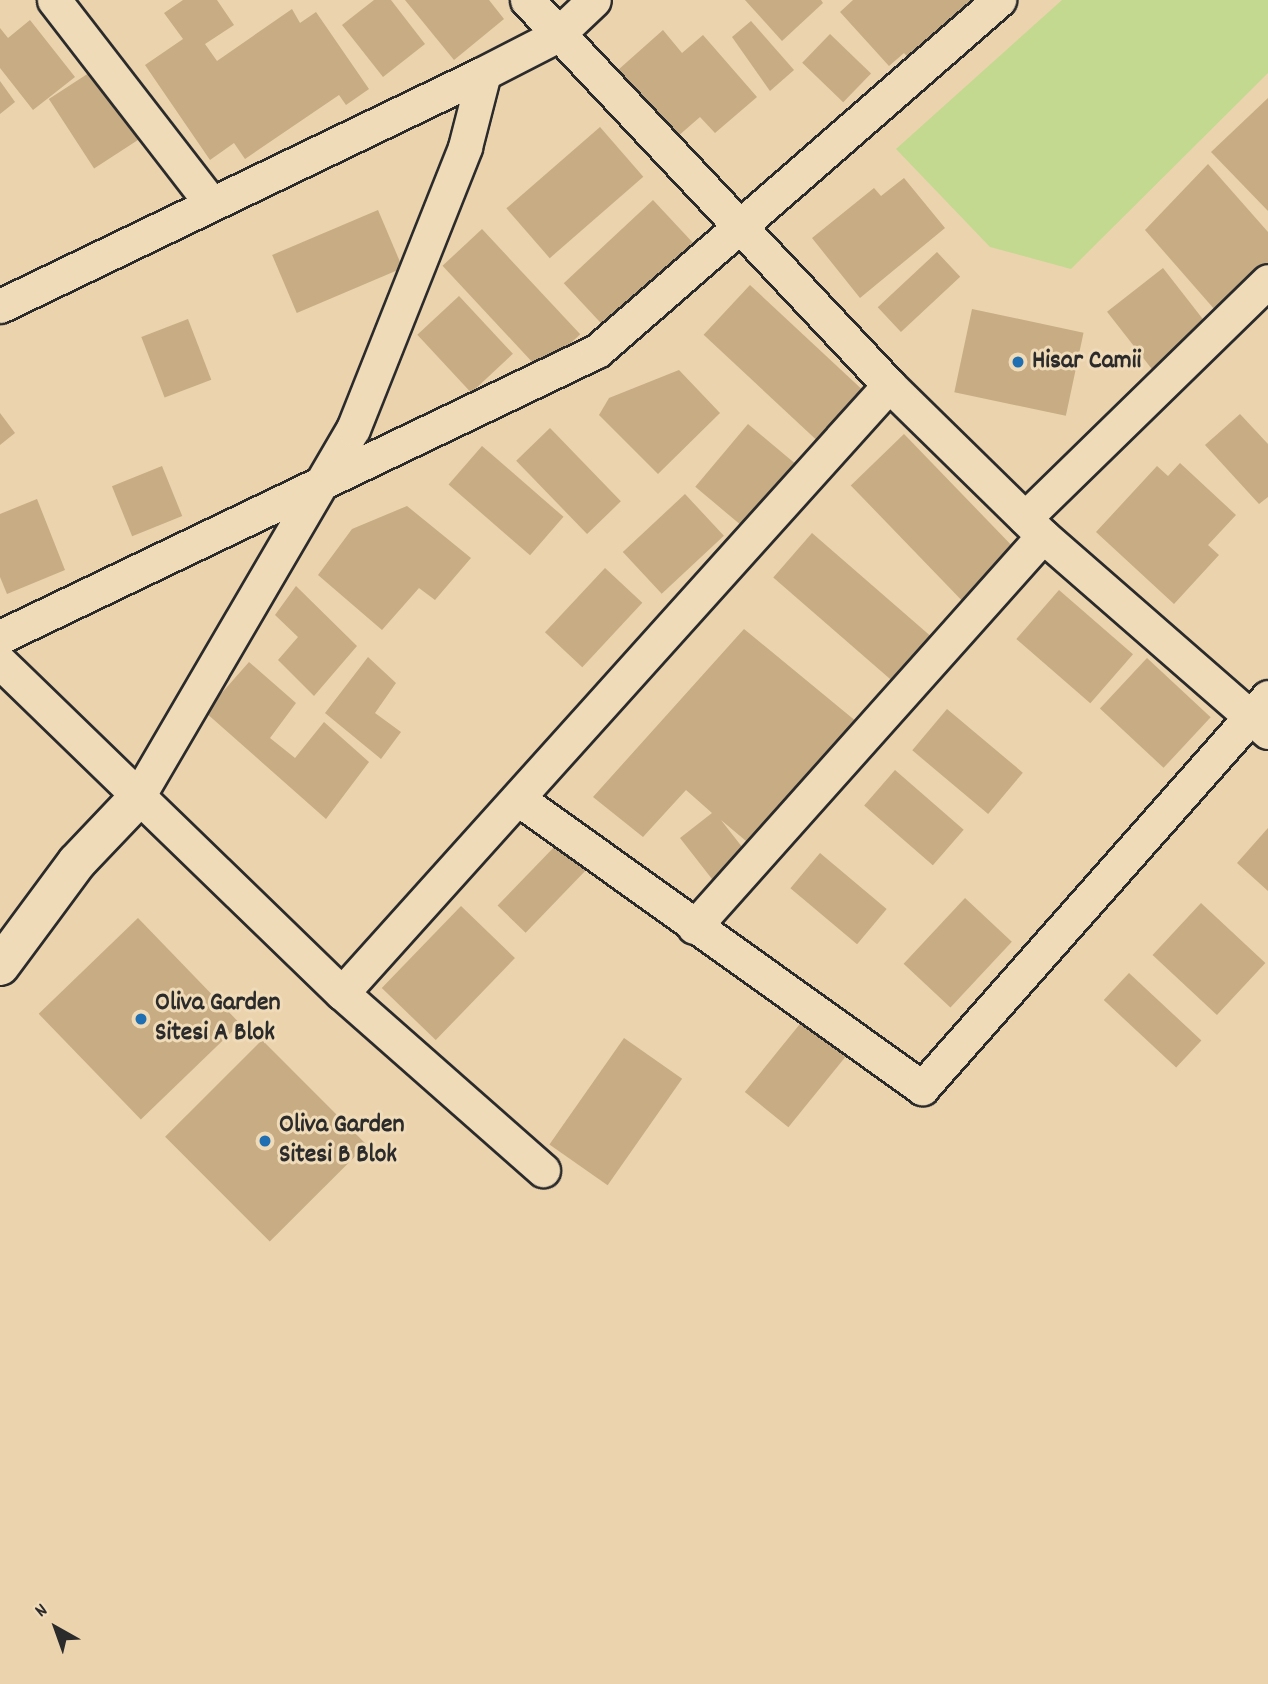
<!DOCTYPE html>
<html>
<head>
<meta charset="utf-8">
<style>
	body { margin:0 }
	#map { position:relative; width:1268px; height:1684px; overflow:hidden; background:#ebd3ae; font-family:Dekko,sans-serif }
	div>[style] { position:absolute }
	.green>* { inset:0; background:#c3d98f }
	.building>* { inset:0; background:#c7ac84; transform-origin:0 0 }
	.roads { filter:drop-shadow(2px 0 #2b2b2b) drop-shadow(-2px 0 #2b2b2b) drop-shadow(0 2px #2b2b2b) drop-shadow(0 -2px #2b2b2b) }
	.minor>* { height:33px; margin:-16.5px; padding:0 16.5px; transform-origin:16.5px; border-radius:16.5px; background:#f0dbb9 }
	.tertiary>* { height:38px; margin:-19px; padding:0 19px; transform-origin:19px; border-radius:19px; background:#f0dbb9 }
	.dots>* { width:19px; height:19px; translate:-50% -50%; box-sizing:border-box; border:4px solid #f0dbb9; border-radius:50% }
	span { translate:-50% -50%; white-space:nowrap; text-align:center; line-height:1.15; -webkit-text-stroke:6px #f0dbb9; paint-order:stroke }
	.poi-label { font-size:26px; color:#2b2b2b; font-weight:700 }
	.left { translate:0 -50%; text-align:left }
	.north { position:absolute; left:21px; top:1593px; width:70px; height:70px; -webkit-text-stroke:5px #f0dbb9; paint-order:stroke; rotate:320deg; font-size:19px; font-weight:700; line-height:28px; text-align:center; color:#2b2b2b }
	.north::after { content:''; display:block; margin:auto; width:24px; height:32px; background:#2b2b2b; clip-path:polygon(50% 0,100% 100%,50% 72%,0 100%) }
</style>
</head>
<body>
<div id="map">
	<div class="green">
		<div style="clip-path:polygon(1062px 0,1268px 0,1268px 73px,1071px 269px,990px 247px,896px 149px)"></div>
	</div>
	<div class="building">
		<div style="clip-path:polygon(183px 0,217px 0,234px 25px,205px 44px,217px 61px,292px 9px,300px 23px,316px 12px,369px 89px,346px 105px,339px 95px,245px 159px,234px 143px,210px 160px,145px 65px,183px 39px,164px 13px)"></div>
		<div style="clip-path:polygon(374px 0,391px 0,425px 44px,383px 77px,342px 25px)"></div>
		<div style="clip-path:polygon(405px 0,489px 0,504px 19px,454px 60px)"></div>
		<div style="clip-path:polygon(745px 0,821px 0,823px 3px,782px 41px)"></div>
		<div style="clip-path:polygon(853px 0,985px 0,914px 64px,904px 53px,889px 66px,840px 12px)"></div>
		<div style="clip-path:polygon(30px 20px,75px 77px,33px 110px,0 68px,0 28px,8px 38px)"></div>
		<div style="clip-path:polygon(751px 21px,794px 70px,770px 91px,732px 37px)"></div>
		<div style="clip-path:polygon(663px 30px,682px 53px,703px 35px,757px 97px,715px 133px,700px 117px,677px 137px,618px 70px)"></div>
		<div style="left:830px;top:34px;width:57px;height:40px;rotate:44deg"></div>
		<div style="left:95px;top:69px;width:83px;height:55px;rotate:57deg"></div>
		<div style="clip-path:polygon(0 81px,15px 102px,0 114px)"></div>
		<div style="clip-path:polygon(1268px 98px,1268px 211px,1211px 152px)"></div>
		<div style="left:600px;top:127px;width:66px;height:124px;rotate:49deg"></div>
		<div style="clip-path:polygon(1208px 164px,1268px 232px,1268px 264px,1215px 310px,1145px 230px)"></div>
		<div style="clip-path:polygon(904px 178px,945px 228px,860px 298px,812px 238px,874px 188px,881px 196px)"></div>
		<div style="left:653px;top:200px;width:65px;height:122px;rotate:47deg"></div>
		<div style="left:378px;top:210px;width:63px;height:115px;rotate:67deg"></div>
		<div style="left:482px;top:229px;width:144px;height:54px;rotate:47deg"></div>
		<div style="left:937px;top:252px;width:34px;height:81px;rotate:47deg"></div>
		<div style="left:1163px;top:268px;width:76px;height:71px;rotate:52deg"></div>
		<div style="left:750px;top:285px;width:154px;height:68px;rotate:43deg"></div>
		<div style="left:459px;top:296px;width:79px;height:57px;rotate:47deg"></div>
		<div style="left:972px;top:309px;width:114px;height:85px;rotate:12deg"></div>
		<div style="left:188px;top:319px;width:65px;height:50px;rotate:69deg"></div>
		<div style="clip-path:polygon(679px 370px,720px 413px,658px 474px,599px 415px,609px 398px)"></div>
		<div style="clip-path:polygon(0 413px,15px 433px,0 445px)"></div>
		<div style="clip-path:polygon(1240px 414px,1268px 444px,1268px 497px,1259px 504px,1205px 445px)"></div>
		<div style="left:748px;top:424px;width:72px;height:82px;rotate:40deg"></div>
		<div style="left:550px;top:428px;width:102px;height:47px;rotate:46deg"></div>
		<div style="left:904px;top:434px;width:163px;height:74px;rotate:46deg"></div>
		<div style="left:482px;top:446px;width:108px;height:51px;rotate:41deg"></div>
		<div style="clip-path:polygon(1180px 463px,1236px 515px,1208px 545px,1219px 555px,1174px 604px,1096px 532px,1157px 466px,1168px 476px)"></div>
		<div style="left:162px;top:466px;width:54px;height:54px;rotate:68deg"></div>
		<div style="left:685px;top:494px;width:57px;height:85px;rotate:47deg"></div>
		<div style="clip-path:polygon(37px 499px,65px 570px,7px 594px,0 577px,0 514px)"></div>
		<div style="clip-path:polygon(407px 506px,471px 558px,435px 600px,419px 588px,382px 630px,318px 575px,352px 529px)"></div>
		<div style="left:812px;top:533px;width:162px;height:59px;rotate:41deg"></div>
		<div style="left:605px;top:568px;width:51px;height:88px;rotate:43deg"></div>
		<div style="clip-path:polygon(296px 586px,357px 646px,314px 696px,278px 660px,298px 637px,275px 615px)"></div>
		<div style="left:1059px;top:590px;width:98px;height:65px;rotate:41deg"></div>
		<div style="clip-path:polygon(744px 629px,863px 727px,758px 851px,721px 820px,753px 861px,719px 888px,680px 838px,712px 813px,686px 790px,643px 837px,593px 797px)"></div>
		<div style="clip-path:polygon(368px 657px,396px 683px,375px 713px,401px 732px,381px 759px,325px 713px)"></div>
		<div style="left:1147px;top:658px;width:87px;height:69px;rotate:43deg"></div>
		<div style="clip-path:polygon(249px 662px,296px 703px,270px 738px,295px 758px,324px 722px,369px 762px,326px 819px,205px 712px)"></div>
		<div style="left:947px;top:709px;width:99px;height:54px;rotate:40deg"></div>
		<div style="left:895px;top:770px;width:91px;height:47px;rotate:41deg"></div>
		<div style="clip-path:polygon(1268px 828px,1268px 891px,1237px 863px)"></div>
		<div style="left:558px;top:843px;width:39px;height:87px;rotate:44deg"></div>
		<div style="left:820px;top:853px;width:87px;height:46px;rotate:40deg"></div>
		<div style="left:965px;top:898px;width:64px;height:90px;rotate:43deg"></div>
		<div style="left:1201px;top:903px;width:88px;height:71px;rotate:43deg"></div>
		<div style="left:461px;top:906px;width:75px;height:114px;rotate:44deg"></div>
		<div style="left:138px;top:918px;width:147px;height:138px;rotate:46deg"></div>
		<div style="left:1129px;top:973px;width:99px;height:37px;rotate:43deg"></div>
		<div style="left:804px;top:1019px;width:56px;height:94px;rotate:39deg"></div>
		<div style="left:624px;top:1038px;width:71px;height:130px;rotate:35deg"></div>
		<div style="left:262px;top:1040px;width:148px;height:137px;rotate:45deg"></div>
	</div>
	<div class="roads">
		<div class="minor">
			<div style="left:54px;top:0;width:257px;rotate:52.3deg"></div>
			<div style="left:527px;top:0;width:528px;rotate:46.76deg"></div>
			<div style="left:889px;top:385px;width:216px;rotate:44.4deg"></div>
			<div style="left:1043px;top:536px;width:298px;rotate:41.1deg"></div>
			<div style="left:0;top:306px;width:537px;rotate:-25.71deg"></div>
			<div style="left:1025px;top:518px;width:339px;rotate:-44.3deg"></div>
			<div style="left:0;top:637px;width:662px;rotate:-25.6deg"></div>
			<div style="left:597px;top:351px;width:534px;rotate:-41.13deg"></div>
			<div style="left:0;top:662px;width:476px;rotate:44.1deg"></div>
			<div style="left:342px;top:993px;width:268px;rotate:41.4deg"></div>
			<div style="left:136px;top:800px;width:430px;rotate:-59.7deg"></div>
			<div style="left:353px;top:429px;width:303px;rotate:-68.3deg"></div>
			<div style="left:465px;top:147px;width:76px;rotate:-75.6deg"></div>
			<div style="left:484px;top:73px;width:81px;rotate:-27.2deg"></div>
			<div style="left:556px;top:36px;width:52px;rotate:-43.5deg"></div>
			<div style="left:520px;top:800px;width:495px;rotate:35.6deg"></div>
			<div style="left:922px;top:1088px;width:522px;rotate:-48.49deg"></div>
			<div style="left:694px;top:927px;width:524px;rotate:-48.25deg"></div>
			<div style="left:342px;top:993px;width:818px;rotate:-48.02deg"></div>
		</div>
		<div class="tertiary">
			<div style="left:0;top:966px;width:129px;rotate:-53.5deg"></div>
			<div style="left:77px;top:862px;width:86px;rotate:-46.4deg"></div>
		</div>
	</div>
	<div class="dots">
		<div style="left:1018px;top:362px;background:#1f6fb2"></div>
		<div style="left:141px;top:1019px;background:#1f6fb2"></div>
		<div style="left:265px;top:1141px;background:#1f6fb2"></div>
	</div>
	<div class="poi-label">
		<span class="left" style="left:1032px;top:362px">Hisar Camii</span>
		<span class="left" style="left:155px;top:1019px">Oliva Garden<br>Sitesi A Blok</span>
		<span class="left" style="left:279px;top:1141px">Oliva Garden<br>Sitesi B Blok</span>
	</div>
	<div class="north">N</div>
</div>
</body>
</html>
